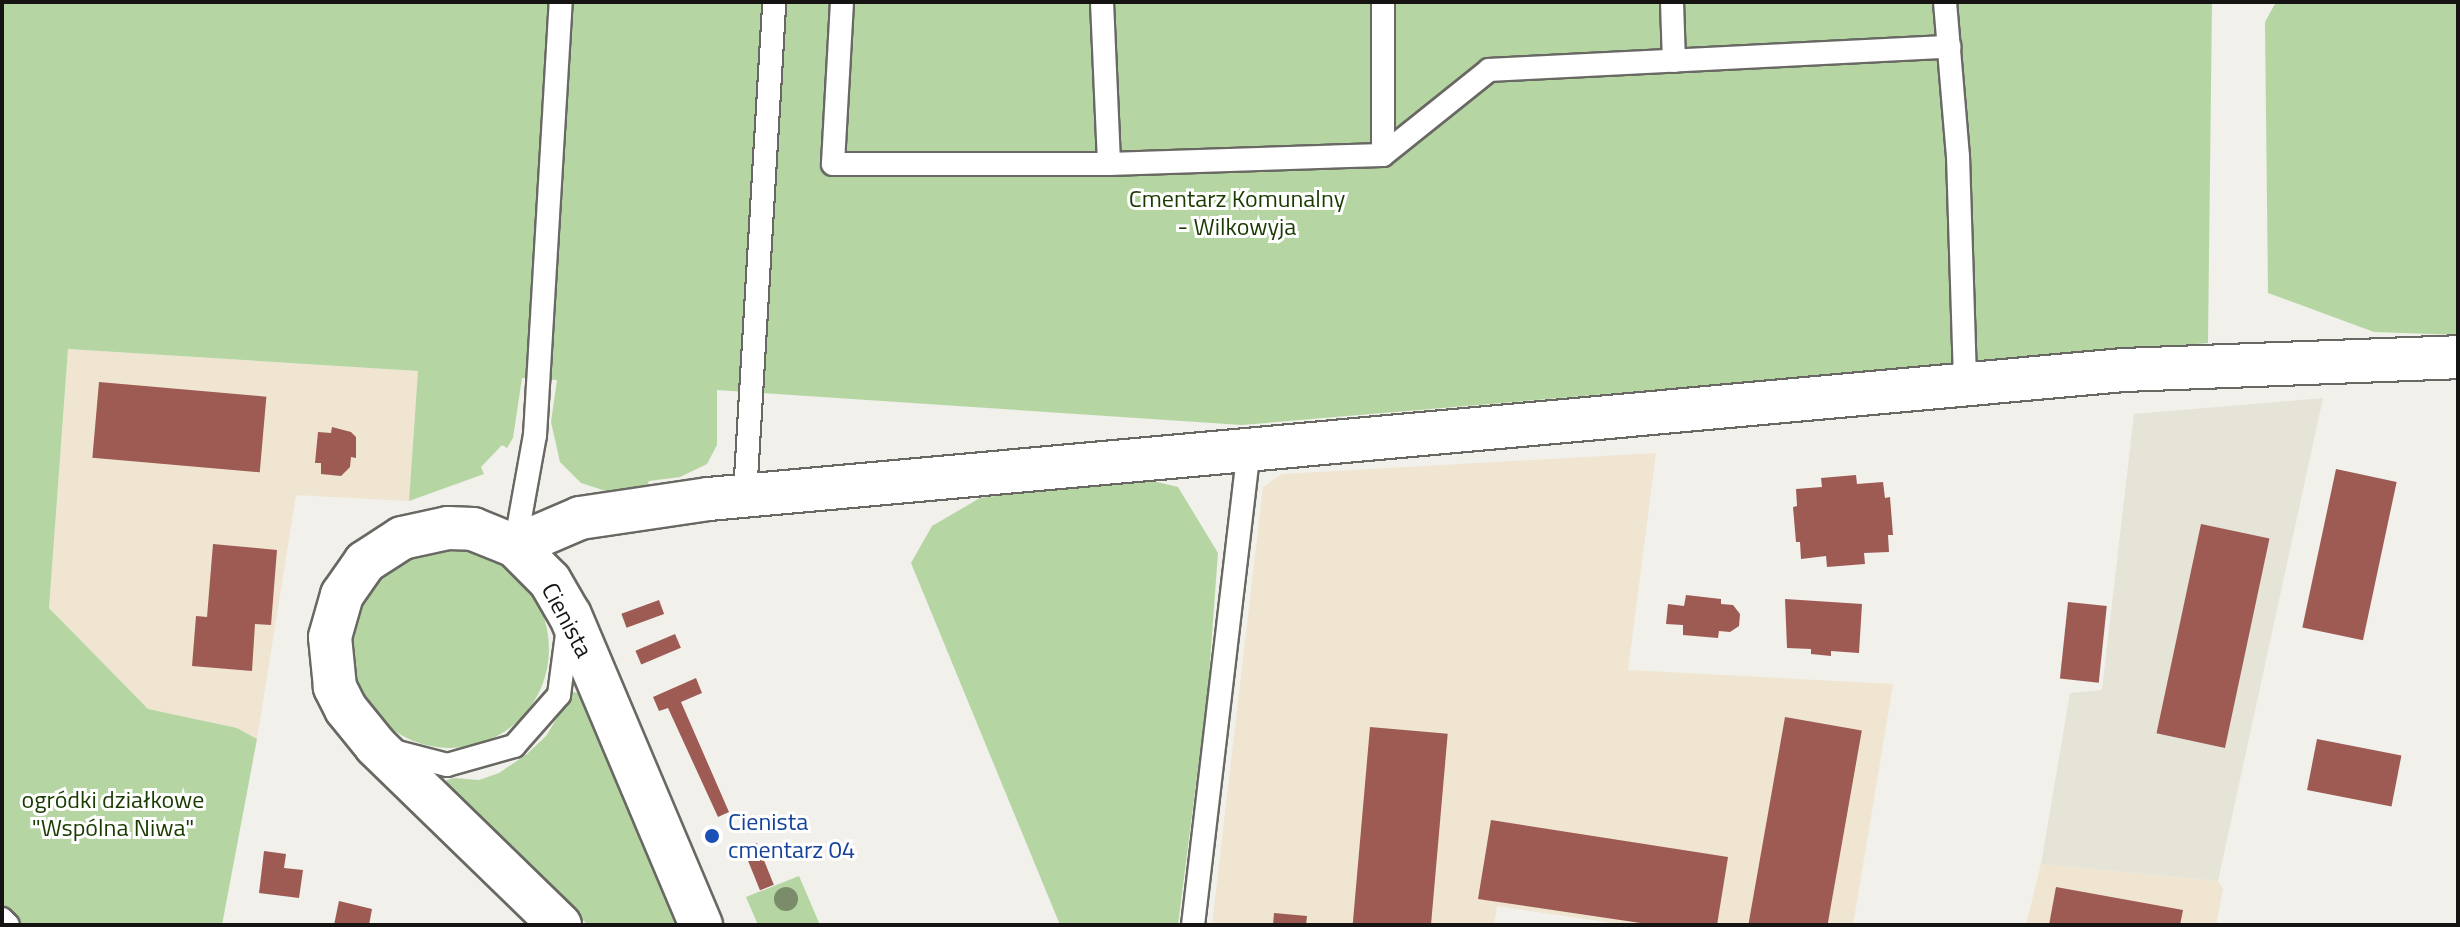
<!DOCTYPE html>
<html>
<head>
<meta charset="utf-8">
<style>
	body { margin:0 }
	#map { position:relative; width:2460px; height:927px; overflow:hidden; background:#f1f0eb; font-family:"Titillium Web",sans-serif }
	div>[style] { position:absolute }
	.commercial>* { inset:0; background:#efe5d0 }
	.built>* { inset:0; background:#e6e4d7 }
	.green>* { inset:0; background:#b5d6a3 }
	.round { border-radius:50% }
	.building>* { inset:0; background:#9d5b54; transform-origin:0 0 }
	.roads { filter:drop-shadow(2px 0 #696863) drop-shadow(-2px 0 #696863) drop-shadow(0 2px #696863) drop-shadow(0 -2px #696863) }
	.service>* { height:22px; margin:-11px; padding:0 11px; transform-origin:11px; border-radius:11px; background:#fff }
	.minor>* { height:42px; margin:-21px; padding:0 21px; transform-origin:21px; border-radius:21px; background:#fff }
	.trees>* { width:24px; height:24px; margin:-12px; border-radius:50%; background:#7b8c6a }
	.dots>* { width:22px; height:22px; translate:-50% -50%; box-sizing:border-box; border:4px solid #fff; border-radius:50% }
	span { translate:-50% -50%; white-space:nowrap; text-align:center; line-height:1.15; -webkit-text-stroke:6px #fff; paint-order:stroke }
	.park-label { font-size:24px; color:#1a3b00 }
	.street-label { font-size:24px; color:#151413 }
	.transit-label { font-size:24px; color:#164399 }
	.left { translate:0 -50%; text-align:left }
	.frame { position:absolute; inset:0; border:4px solid #151413; pointer-events:none }
</style>
</head>
<body>
<div id="map">
	<div class="commercial">
		<div style="clip-path:polygon(68px 349px,418px 371px,409px 501px,296px 495px,257px 739px,237px 728px,148px 709px,49px 608px)"></div>
		<div style="clip-path:polygon(1656px 453px,1628px 670px,1893px 684px,1853px 925px,1627px 925px,1497px 906px,1494px 925px,1212px 925px,1263px 487px,1282px 474px)"></div>
		<div style="clip-path:polygon(2041px 864px,2218px 881px,2223px 889px,2216px 925px,2026px 925px)"></div>
	</div>
	<div class="built">
		<div style="clip-path:polygon(2323px 398px,2218px 881px,2041px 864px,2070px 693px,2102px 690px,2134px 414px)"></div>
	</div>
	<div class="green">
		<div style="clip-path:polygon(2px 2px,2212px 2px,2208px 343px,1242px 425px,717px 390px,717px 445px,707px 464px,680px 477px,649px 481px,643px 493px,612px 493px,581px 483px,560px 462px,551px 422px,557px 380px,522px 378px,513px 438px,507px 448px,502px 445px,481px 467px,484px 474px,409px 501px,418px 371px,68px 349px,49px 608px,148px 709px,237px 728px,257px 739px,222px 925px,2px 925px)"></div>
		<div style="clip-path:polygon(2276px 2px,2458px 2px,2458px 335px,2374px 332px,2268px 293px,2265px 22px)"></div>
		<div style="clip-path:polygon(1136px 477px,1178px 487px,1218px 553px,1208px 689px,1178px 925px,1060px 925px,911px 563px,932px 526px,980px 498px)"></div>
		<div class="round" style="left:351px;top:550px;width:198px;height:198px"></div>
		<div style="clip-path:polygon(573px 692px,579px 693px,676px 925px,588px 925px,445px 787px,447px 780px,454px 778px,479px 780px,499px 773px,527px 754px,546px 736px)"></div>
		<div style="clip-path:polygon(799px 876px,820px 925px,758px 925px,746px 897px)"></div>
	</div>
	<div class="building">
		<div style="left:99px;top:382px;width:168px;height:76px;rotate:5deg"></div>
		<div style="clip-path:polygon(332px 427px,351px 432px,356px 437px,356px 458px,351px 457px,350px 467px,341px 476px,321px 474px,321px 463px,315px 463px,318px 432px,331px 433px)"></div>
		<div style="left:2336px;top:469px;width:62px;height:162px;rotate:12deg"></div>
		<div style="clip-path:polygon(1856px 475px,1857px 484px,1883px 482px,1885px 498px,1890px 497px,1893px 535px,1888px 535px,1889px 552px,1864px 553px,1865px 564px,1827px 567px,1826px 556px,1801px 559px,1800px 542px,1796px 542px,1793px 507px,1797px 506px,1796px 489px,1822px 487px,1821px 478px)"></div>
		<div style="left:2201px;top:524px;width:70px;height:214px;rotate:12deg"></div>
		<div style="clip-path:polygon(213px 544px,277px 550px,271px 625px,255px 624px,252px 671px,192px 666px,196px 616px,207px 617px)"></div>
		<div style="clip-path:polygon(1686px 595px,1721px 599px,1721px 604px,1733px 605px,1740px 614px,1739px 626px,1730px 632px,1719px 631px,1718px 638px,1683px 635px,1683px 625px,1666px 624px,1668px 604px,1684px 606px)"></div>
		<div style="clip-path:polygon(1785px 599px,1862px 604px,1859px 653px,1831px 651px,1831px 656px,1811px 654px,1811px 649px,1787px 648px)"></div>
		<div style="left:659px;top:600px;width:15px;height:40px;rotate:70deg"></div>
		<div style="left:2068px;top:602px;width:39px;height:77px;rotate:6deg"></div>
		<div style="left:675px;top:634px;width:15px;height:43px;rotate:67deg"></div>
		<div style="clip-path:polygon(696px 678px,702px 693px,681px 702px,729px 812px,718px 817px,668px 708px,659px 711px,653px 697px)"></div>
		<div style="left:1785px;top:717px;width:78px;height:211px;rotate:10deg"></div>
		<div style="left:1370px;top:727px;width:78px;height:199px;rotate:5deg"></div>
		<div style="left:2317px;top:739px;width:86px;height:52px;rotate:11deg"></div>
		<div style="clip-path:polygon(1491px 820px,1728px 857px,1717px 925px,1654px 925px,1478px 899px)"></div>
		<div style="left:757px;top:843px;width:45px;height:15px;rotate:68deg"></div>
		<div style="clip-path:polygon(264px 851px,286px 854px,284px 868px,303px 870px,299px 898px,259px 893px)"></div>
		<div style="clip-path:polygon(2056px 887px,2183px 910px,2180px 925px,2049px 925px)"></div>
		<div style="clip-path:polygon(339px 901px,372px 909px,369px 925px,334px 925px)"></div>
		<div style="clip-path:polygon(1274px 913px,1307px 916px,1306px 925px,1273px 925px)"></div>
	</div>
	<div class="roads">
		<div class="service">
			<div style="left:842px;top:2px;width:162px;rotate:93.2deg"></div>
			<div style="left:833px;top:164px;width:276px"></div>
			<div style="left:1109px;top:164px;width:274px;rotate:-1.9deg"></div>
			<div style="left:1383px;top:155px;width:136px;rotate:-38.7deg"></div>
			<div style="left:1489px;top:70px;width:461px;rotate:-2.9deg"></div>
			<div style="left:1102px;top:2px;width:162px;rotate:87.5deg"></div>
			<div style="left:1383px;top:2px;width:153px;rotate:90deg"></div>
			<div style="left:1672px;top:2px;width:59px;rotate:88.1deg"></div>
			<div style="left:1945px;top:2px;width:155px;rotate:85.2deg"></div>
			<div style="left:1958px;top:156px;width:229px;rotate:88.2deg"></div>
			<div style="left:745px;top:495px;width:494px;rotate:-86.6deg"></div>
			<div style="left:515px;top:546px;width:113px;rotate:-79.8deg"></div>
			<div style="left:535px;top:435px;width:434px;rotate:-86.6deg"></div>
			<div style="left:389px;top:750px;width:60px;rotate:14.5deg"></div>
			<div style="left:447px;top:765px;width:70px;rotate:-15.8deg"></div>
			<div style="left:514px;top:746px;width:68px;rotate:-48.6deg"></div>
			<div style="left:559px;top:695px;width:69px;rotate:-82.5deg"></div>
			<div style="left:2px;top:919px;width:8px;rotate:45deg"></div>
			<div style="left:1193px;top:925px;width:479px;rotate:-83.3deg"></div>
		</div>
		<div class="minor">
			<div style="left:515px;top:546px;width:71px;rotate:-23.3deg"></div>
			<div style="left:580px;top:518px;width:130px;rotate:-8.4deg"></div>
			<div style="left:709px;top:499px;width:1421px;rotate:-5.21deg"></div>
			<div style="left:2124px;top:370px;width:334px;rotate:-2.2deg"></div>
			<div style="left:560px;top:925px;width:257px;rotate:-135.8deg"></div>
			<div style="left:376px;top:746px;width:48px;rotate:-129deg"></div>
			<div style="left:346px;top:709px;width:25px;rotate:-117deg"></div>
			<div style="left:335px;top:687px;width:50px;rotate:-95.7deg"></div>
			<div style="left:330px;top:637px;width:44px;rotate:-74.1deg"></div>
			<div style="left:342px;top:595px;width:40px;rotate:-55.1deg"></div>
			<div style="left:365px;top:562px;width:44px;rotate:-33deg"></div>
			<div style="left:402px;top:538px;width:47px;rotate:-12.3deg"></div>
			<div style="left:448px;top:528px;width:25px;rotate:2deg"></div>
			<div style="left:473px;top:529px;width:45px;rotate:22deg"></div>
			<div style="left:515px;top:546px;width:49px;rotate:45deg"></div>
			<div style="left:550px;top:581px;width:39px;rotate:60deg"></div>
			<div style="left:570px;top:615px;width:337px;rotate:67.1deg"></div>
		</div>
	</div>
	<div class="trees">
		<div style="left:786px;top:899px"></div>
	</div>
	<div class="dots">
		<div style="left:712px;top:836px;background:#1a4fb4"></div>
	</div>
	<div class="park-label">
		<span style="left:1237px;top:213px">Cmentarz Komunalny<br>- Wilkowyja</span>
		<span style="left:113px;top:814px">ogródki działkowe<br>"Wspólna Niwa"</span>
	</div>
	<div class="street-label">
		<span style="left:567px;top:620px;rotate:62deg">Cienista</span>
	</div>
	<div class="transit-label">
		<span class="left" style="left:728px;top:836px">Cienista<br>cmentarz 04</span>
	</div>
	<div class="frame"></div>
</div>
</body>
</html>
